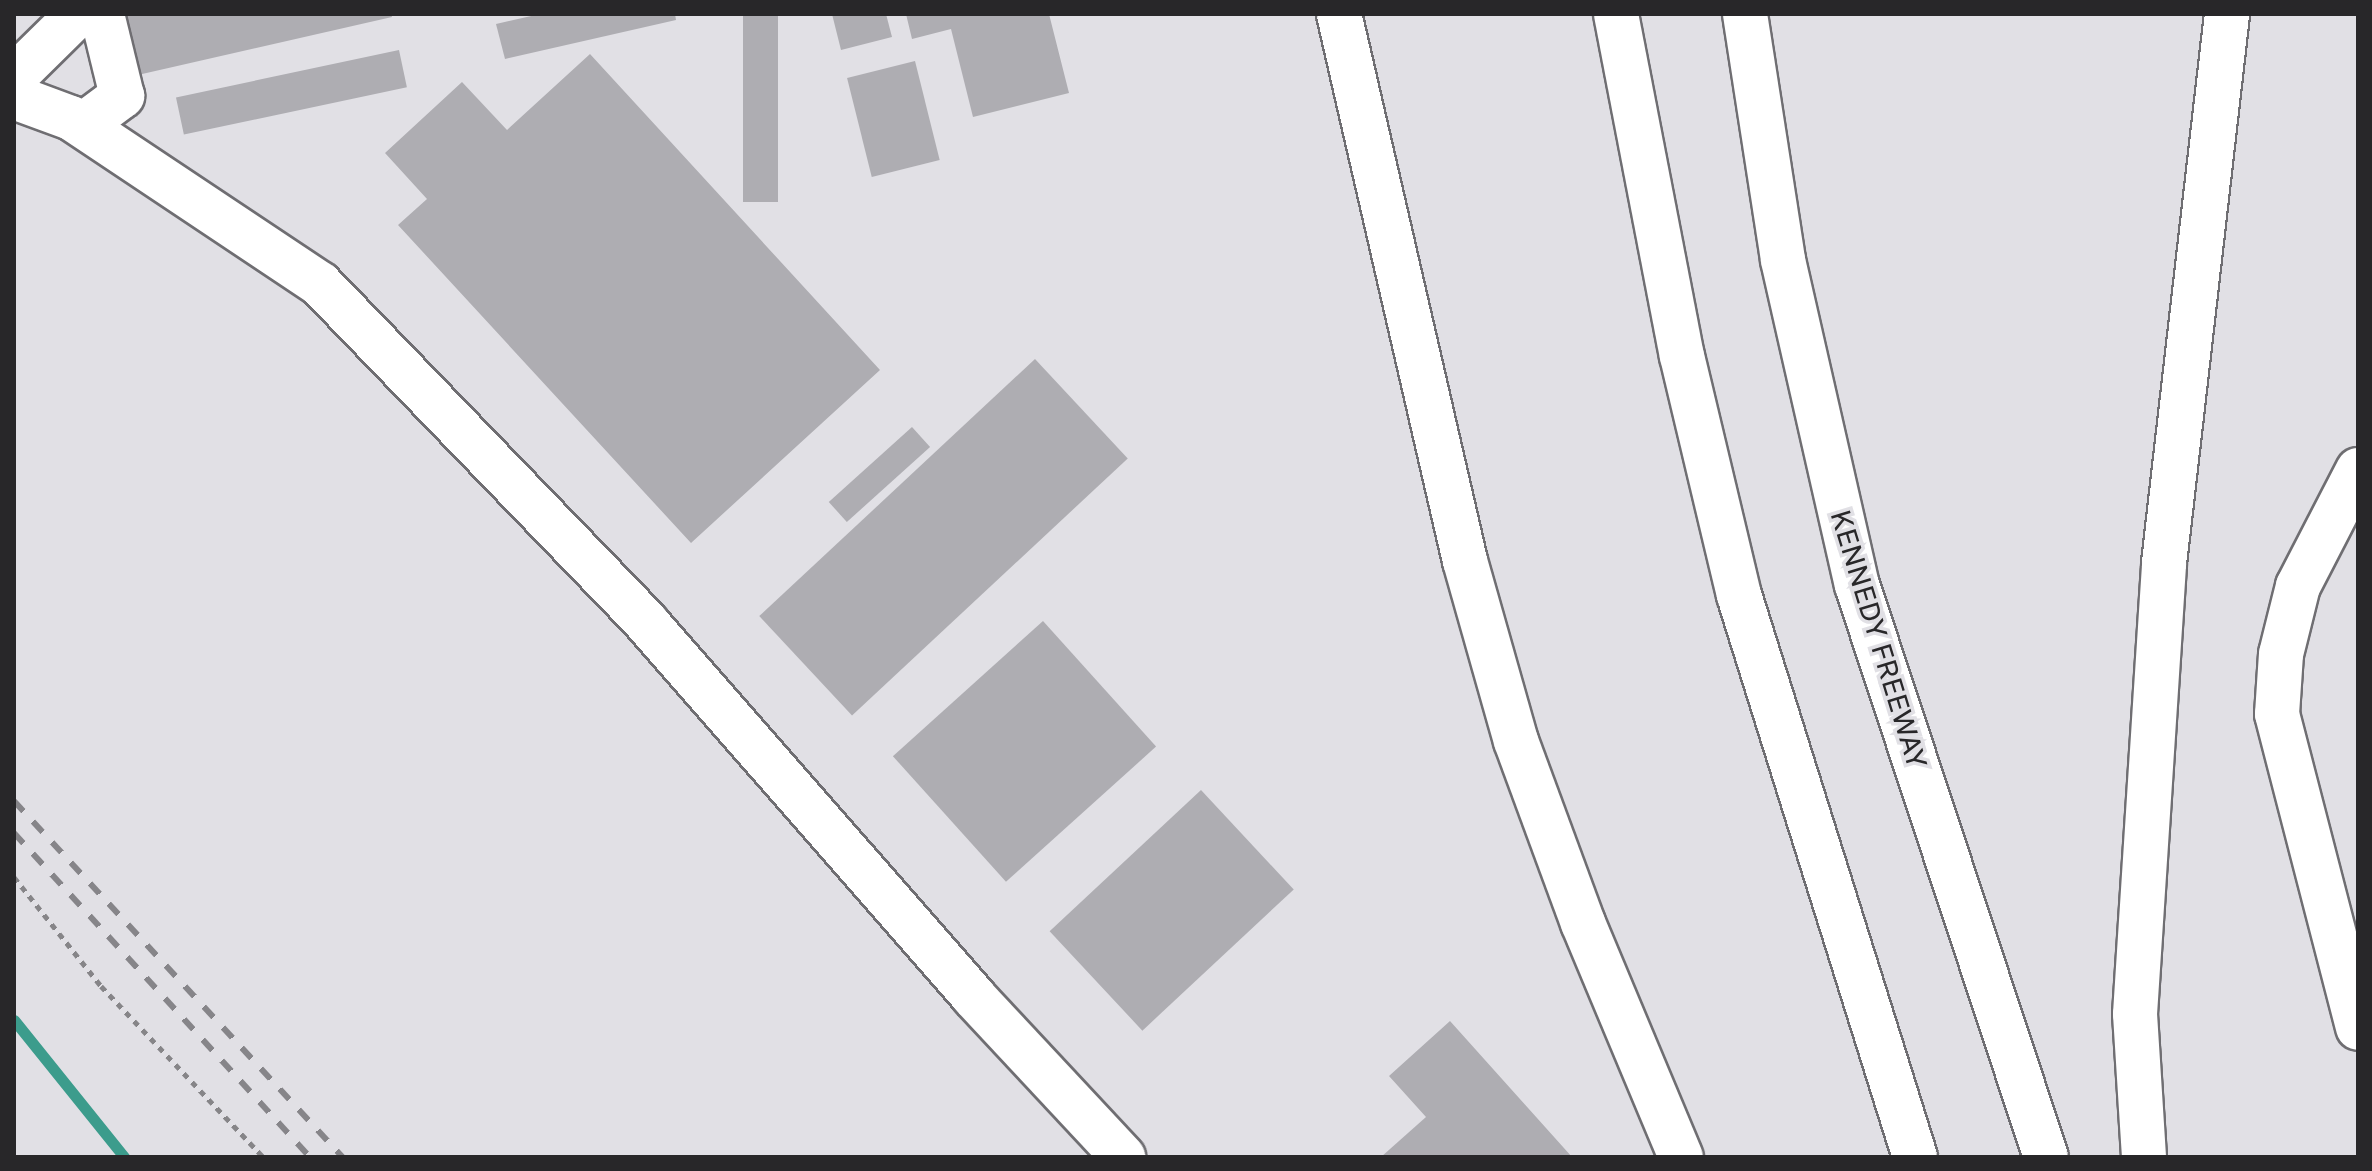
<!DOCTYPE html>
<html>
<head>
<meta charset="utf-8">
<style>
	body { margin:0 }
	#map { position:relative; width:2372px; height:1171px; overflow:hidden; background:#e1e0e5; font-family:"Golos Text",sans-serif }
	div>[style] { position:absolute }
	.stream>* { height:11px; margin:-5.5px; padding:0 5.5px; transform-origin:5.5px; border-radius:5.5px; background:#3c9c8c }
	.building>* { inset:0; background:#aeadb2; transform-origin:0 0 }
	.path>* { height:5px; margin-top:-2.5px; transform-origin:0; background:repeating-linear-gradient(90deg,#868588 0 6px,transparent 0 12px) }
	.roads { filter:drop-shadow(2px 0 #6f6e72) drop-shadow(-2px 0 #6f6e72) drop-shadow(0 2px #6f6e72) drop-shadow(0 -2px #6f6e72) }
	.minor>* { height:44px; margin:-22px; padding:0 22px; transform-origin:22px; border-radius:22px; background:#fff }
	.highway>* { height:44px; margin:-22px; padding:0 22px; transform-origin:22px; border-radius:22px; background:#fff }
	.rail>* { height:6px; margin-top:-3px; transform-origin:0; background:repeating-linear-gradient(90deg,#868589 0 14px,transparent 0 28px) }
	span { translate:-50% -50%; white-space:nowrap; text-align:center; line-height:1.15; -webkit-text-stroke:7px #e1e0e5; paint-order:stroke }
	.street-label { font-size:28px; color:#282729 }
	.frame { position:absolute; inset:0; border:16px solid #282729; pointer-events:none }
</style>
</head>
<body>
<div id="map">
	<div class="stream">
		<div style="left:14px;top:1020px;width:176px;rotate:51.2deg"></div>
	</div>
	<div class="building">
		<div style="clip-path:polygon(114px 14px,391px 14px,392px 17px,129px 77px)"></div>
		<div style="clip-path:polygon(540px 14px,675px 14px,676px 20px,505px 59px,496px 24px)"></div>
		<div style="left:743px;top:14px;width:35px;height:188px"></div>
		<div style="clip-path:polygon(832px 14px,886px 14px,892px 37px,841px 50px)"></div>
		<div style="clip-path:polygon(906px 14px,1049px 14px,1069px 93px,973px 117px,951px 29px,912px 39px)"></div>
		<div style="left:399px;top:50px;width:38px;height:228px;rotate:78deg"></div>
		<div style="clip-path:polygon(590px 54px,880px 370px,691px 543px,398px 225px,427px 199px,385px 153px,462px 82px,507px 130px)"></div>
		<div style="left:915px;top:61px;width:102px;height:70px;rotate:76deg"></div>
		<div style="left:1035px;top:359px;width:136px;height:377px;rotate:47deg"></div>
		<div style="left:912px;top:427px;width:27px;height:112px;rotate:48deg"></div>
		<div style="left:1043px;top:621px;width:169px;height:202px;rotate:48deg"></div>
		<div style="left:1201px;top:790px;width:136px;height:207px;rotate:47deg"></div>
		<div style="clip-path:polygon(1450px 1021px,1572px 1157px,1381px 1157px,1426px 1117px,1389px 1076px)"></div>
	</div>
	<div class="path">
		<div style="left:14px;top:877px;width:139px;rotate:51.4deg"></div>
		<div style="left:101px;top:986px;width:236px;rotate:46.5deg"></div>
	</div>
	<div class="roads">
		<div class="minor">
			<div style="left:14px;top:77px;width:90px;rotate:-44.5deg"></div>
			<div style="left:14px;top:97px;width:61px;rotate:20.2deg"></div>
			<div style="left:71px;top:118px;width:299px;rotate:33.7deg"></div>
			<div style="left:320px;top:284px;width:470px;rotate:46deg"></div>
			<div style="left:646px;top:622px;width:498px;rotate:48.8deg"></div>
			<div style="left:974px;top:997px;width:219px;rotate:47deg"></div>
			<div style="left:83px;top:125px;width:49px;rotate:-36.6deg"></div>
			<div style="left:122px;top:96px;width:84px;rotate:-103.7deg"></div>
			<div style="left:2358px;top:470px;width:131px;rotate:117.3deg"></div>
			<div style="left:2298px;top:586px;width:70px;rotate:104deg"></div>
			<div style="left:2281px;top:654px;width:60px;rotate:93.8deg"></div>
			<div style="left:2277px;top:714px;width:324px;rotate:75.5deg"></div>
		</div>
		<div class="highway">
			<div style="left:1339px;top:14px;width:561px;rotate:77.03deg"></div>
			<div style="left:1465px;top:561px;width:187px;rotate:74.2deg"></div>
			<div style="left:1516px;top:741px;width:194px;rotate:69.8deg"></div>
			<div style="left:1583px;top:923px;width:254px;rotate:67.3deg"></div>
			<div style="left:1616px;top:14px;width:348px;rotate:79.1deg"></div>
			<div style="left:1682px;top:356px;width:246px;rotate:76.6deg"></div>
			<div style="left:1739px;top:595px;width:589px;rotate:72.61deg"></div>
			<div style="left:1745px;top:14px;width:249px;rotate:81.2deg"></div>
			<div style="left:1783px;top:260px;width:333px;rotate:77.2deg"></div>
			<div style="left:1857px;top:585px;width:602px;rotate:71.72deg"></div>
			<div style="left:2144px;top:1157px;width:143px;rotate:-93.6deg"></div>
			<div style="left:2135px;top:1014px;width:452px;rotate:-86.3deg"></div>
			<div style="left:2164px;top:563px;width:553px;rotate:-83.45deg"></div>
		</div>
	</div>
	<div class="rail">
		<div style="left:14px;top:801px;width:485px;rotate:47.3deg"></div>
		<div style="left:14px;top:833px;width:439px;rotate:47.6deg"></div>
	</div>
	<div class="street-label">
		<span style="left:1879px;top:639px;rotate:73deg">KENNEDY FREEWAY</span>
	</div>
	<div class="frame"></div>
</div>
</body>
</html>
